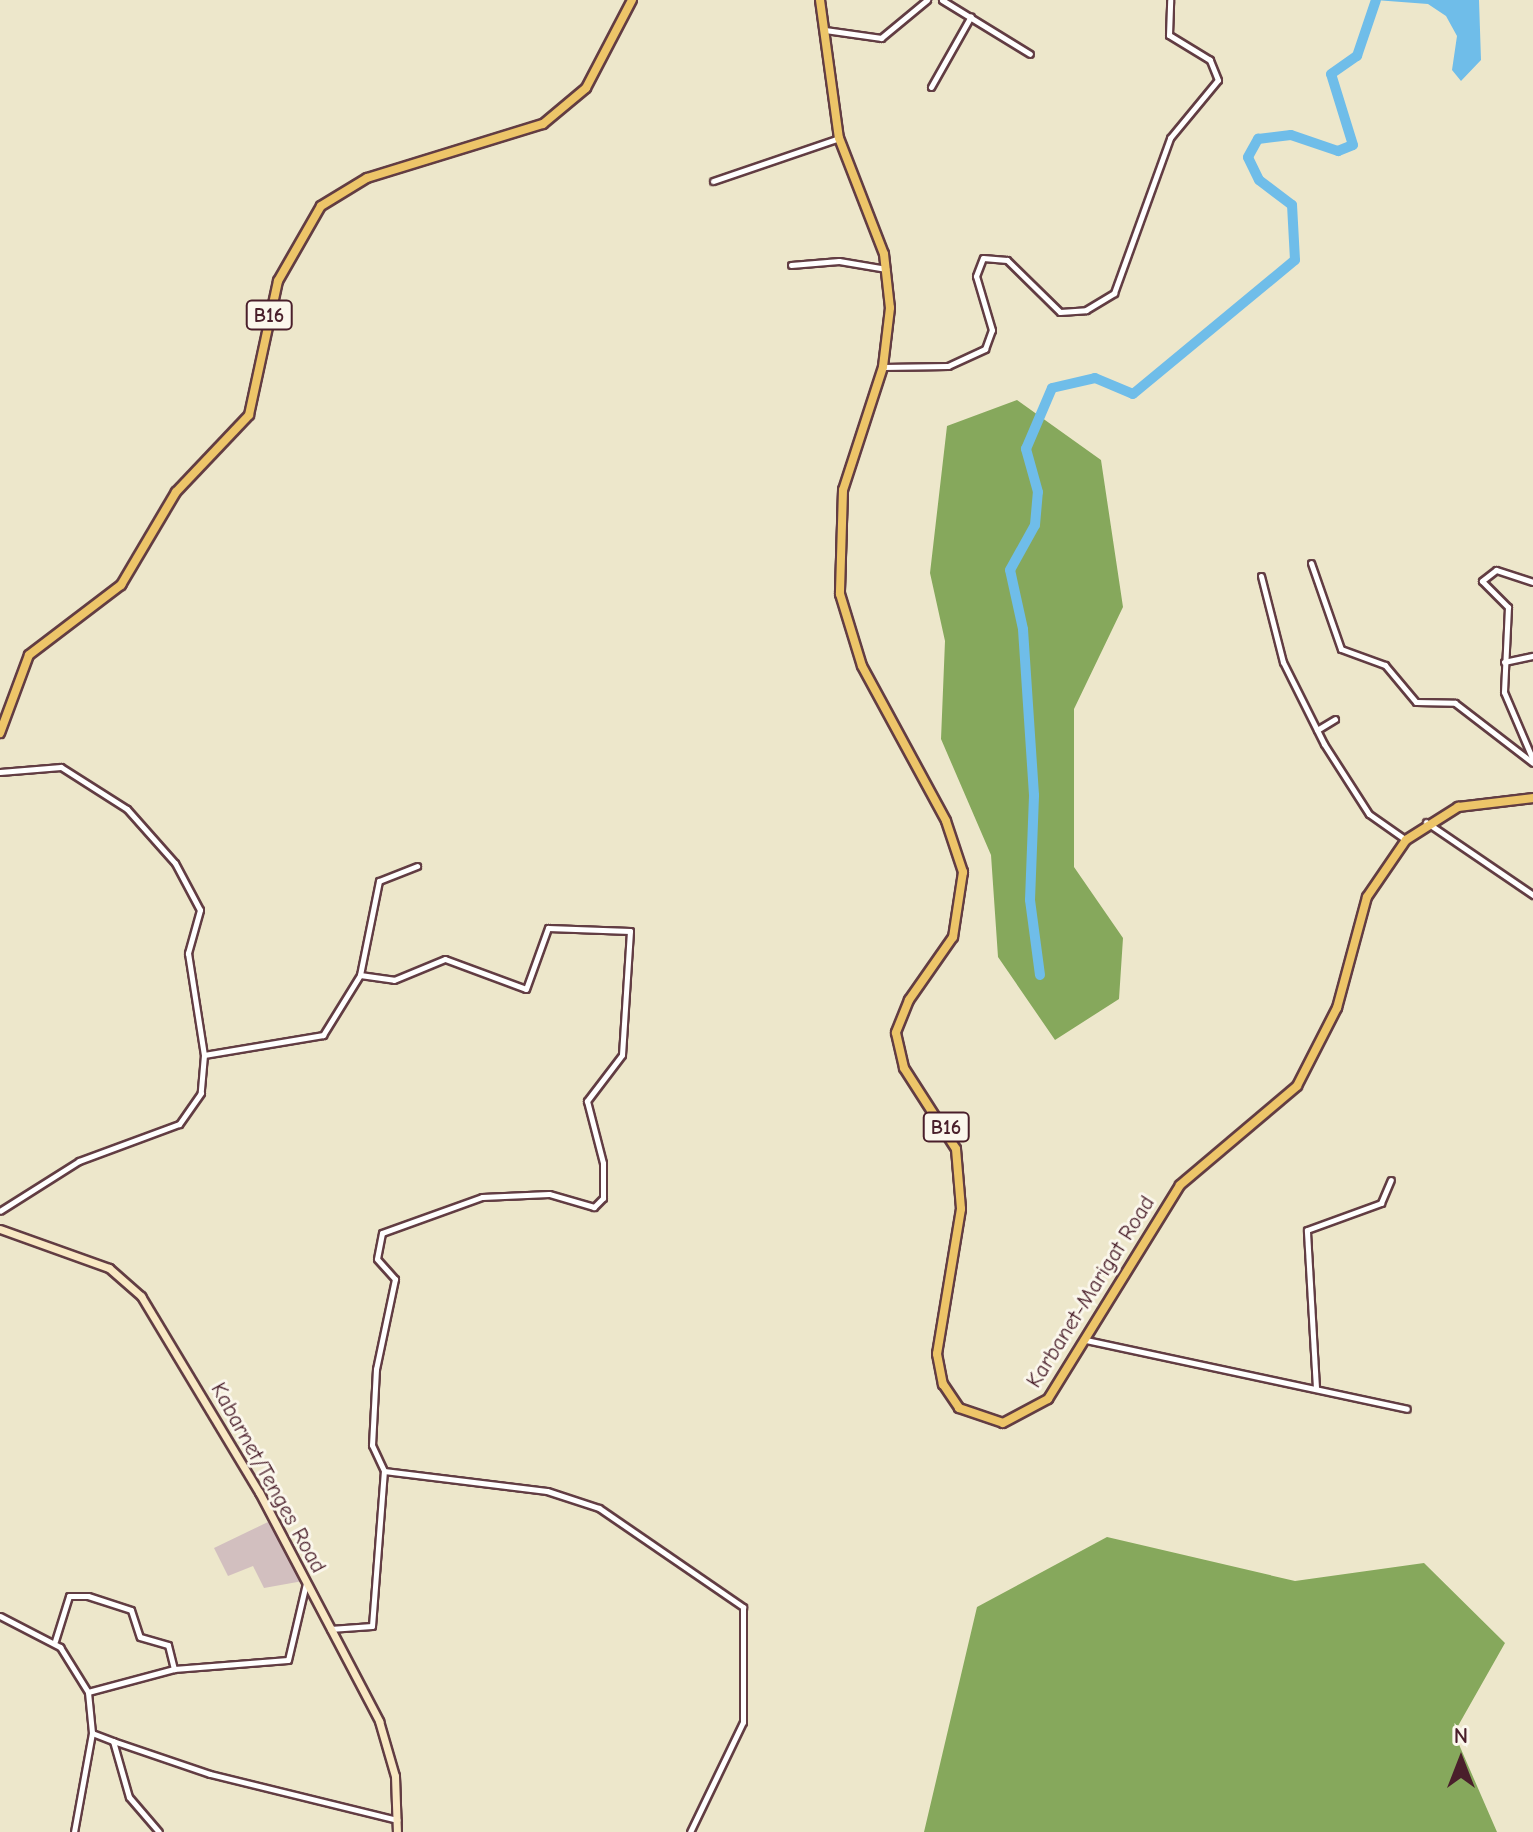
<!DOCTYPE html>
<html>
<head>
<meta charset="utf-8">
<style>
	body { margin:0 }
	#map { position:relative; width:1533px; height:1832px; overflow:hidden; background:#ede7cb; font-family:"Comic Neue",sans-serif }
	div>[style] { position:absolute }
	.industrial>* { inset:0; background:#d2bfbf }
	.forest>* { inset:0; background:#86a85c }
	.water>* { inset:0; background:#6fbde9 }
	.river>* { height:10px; margin:-5px; padding:0 5px; transform-origin:5px; border-radius:5px; background:#6fbde9 }
	.roads { filter:drop-shadow(2px 0 #623d43) drop-shadow(-2px 0 #623d43) drop-shadow(0 2px #623d43) drop-shadow(0 -2px #623d43) }
	.street>* { height:5px; margin:-2.5px; padding:0 2.5px; transform-origin:2.5px; border-radius:2.5px; background:#fff }
	.secondary>* { height:7px; margin:-3.5px; padding:0 3.5px; transform-origin:3.5px; border-radius:3.5px; background:#f8e8c3 }
	.primary>* { height:8px; margin:-4px; padding:0 4px; transform-origin:4px; border-radius:4px; background:#edc569 }
	span { translate:-50% -50%; white-space:nowrap; text-align:center; line-height:1.15; -webkit-text-stroke:6px #fbf7ec; paint-order:stroke }
	.shield-label span { padding:2px 6px; background:#fbf7ec; border:2px solid; border-radius:6px; -webkit-text-stroke-width:0 }
	.shield-label { font-size:20px; color:#4a1f2b; font-weight:700 }
	.street-label { font-size:22px; color:#4a1f2b }
	.north { position:absolute; left:1421px; top:1720px; width:80px; height:80px; -webkit-text-stroke:6px #fbf7ec; paint-order:stroke; rotate:0deg; font-size:22px; font-weight:700; line-height:32px; text-align:center; color:#4a1f2b }
	.north::after { content:''; display:block; margin:auto; width:28px; height:36px; background:#4a1f2b; clip-path:polygon(50% 0,100% 100%,50% 72%,0 100%) }
</style>
</head>
<body>
<div id="map">
	<div class="industrial">
		<div style="clip-path:polygon(268px 1522px,303px 1581px,264px 1588px,253px 1566px,228px 1576px,214px 1548px)"></div>
	</div>
	<div class="forest">
		<div style="clip-path:polygon(1017px 400px,1101px 460px,1123px 607px,1074px 709px,1074px 867px,1123px 938px,1119px 999px,1055px 1040px,998px 957px,991px 855px,941px 739px,945px 641px,930px 573px,947px 426px)"></div>
		<div style="clip-path:polygon(1107px 1537px,1295px 1581px,1424px 1563px,1505px 1643px,1454px 1733px,1497px 1832px,924px 1832px,977px 1607px)"></div>
	</div>
	<div class="water">
		<div style="clip-path:polygon(1375px 0,1479px 0,1481px 60px,1461px 81px,1452px 70px,1457px 36px,1446px 16px,1428px 4px)"></div>
	</div>
	<div class="river">
		<div style="left:1040px;top:975px;width:76px;rotate:-97.6deg"></div>
		<div style="left:1030px;top:900px;width:105px;rotate:-87.8deg"></div>
		<div style="left:1034px;top:795px;width:166px;rotate:-93.8deg"></div>
		<div style="left:1023px;top:629px;width:60px;rotate:-102.4deg"></div>
		<div style="left:1010px;top:570px;width:51px;rotate:-60.9deg"></div>
		<div style="left:1035px;top:525px;width:33px;rotate:-85deg"></div>
		<div style="left:1038px;top:492px;width:45px;rotate:-105.6deg"></div>
		<div style="left:1026px;top:449px;width:66px;rotate:-66.9deg"></div>
		<div style="left:1052px;top:388px;width:44px;rotate:-13.1deg"></div>
		<div style="left:1095px;top:378px;width:41px;rotate:22.8deg"></div>
		<div style="left:1133px;top:394px;width:210px;rotate:-39.6deg"></div>
		<div style="left:1295px;top:260px;width:55px;rotate:-93.1deg"></div>
		<div style="left:1292px;top:205px;width:41px;rotate:-142.9deg"></div>
		<div style="left:1259px;top:180px;width:25px;rotate:-116deg"></div>
		<div style="left:1248px;top:157px;width:21px;rotate:-61deg"></div>
		<div style="left:1258px;top:139px;width:33px;rotate:-7deg"></div>
		<div style="left:1291px;top:135px;width:50px;rotate:18.8deg"></div>
		<div style="left:1338px;top:151px;width:16px;rotate:-22deg"></div>
		<div style="left:1353px;top:145px;width:74px;rotate:-107.2deg"></div>
		<div style="left:1331px;top:74px;width:32px;rotate:-35deg"></div>
		<div style="left:1357px;top:56px;width:59px;rotate:-71.3deg"></div>
	</div>
	<div class="roads">
		<div class="street">
			<div style="left:942px;top:0;width:103px;rotate:31.5deg"></div>
			<div style="left:825px;top:30px;width:57px;rotate:8.1deg"></div>
			<div style="left:881px;top:38px;width:60px;rotate:-39.6deg"></div>
			<div style="left:931px;top:87px;width:81px;rotate:-60.6deg"></div>
			<div style="left:713px;top:181px;width:133px;rotate:-18.8deg"></div>
			<div style="left:791px;top:265px;width:48px;rotate:-4.8deg"></div>
			<div style="left:839px;top:261px;width:48px;rotate:9.7deg"></div>
			<div style="left:883px;top:367px;width:65px;rotate:-0.9deg"></div>
			<div style="left:948px;top:366px;width:41px;rotate:-24.7deg"></div>
			<div style="left:985px;top:349px;width:20px;rotate:-70deg"></div>
			<div style="left:992px;top:330px;width:56px;rotate:-106.5deg"></div>
			<div style="left:976px;top:276px;width:19px;rotate:-69deg"></div>
			<div style="left:983px;top:258px;width:24px;rotate:5deg"></div>
			<div style="left:1007px;top:260px;width:74px;rotate:44.5deg"></div>
			<div style="left:1060px;top:312px;width:26px;rotate:-4deg"></div>
			<div style="left:1086px;top:310px;width:33px;rotate:-31deg"></div>
			<div style="left:1114px;top:293px;width:165px;rotate:-70.1deg"></div>
			<div style="left:1170px;top:138px;width:75px;rotate:-50.4deg"></div>
			<div style="left:1218px;top:80px;width:22px;rotate:-112deg"></div>
			<div style="left:1210px;top:60px;width:48px;rotate:-148.6deg"></div>
			<div style="left:1169px;top:35px;width:35px;rotate:-88deg"></div>
			<div style="left:1311px;top:563px;width:91px;rotate:70.8deg"></div>
			<div style="left:1341px;top:649px;width:47px;rotate:20deg"></div>
			<div style="left:1385px;top:665px;width:48px;rotate:50deg"></div>
			<div style="left:1416px;top:702px;width:39px;rotate:1deg"></div>
			<div style="left:1455px;top:703px;width:98px;rotate:37.6deg"></div>
			<div style="left:1261px;top:576px;width:89px;rotate:75.7deg"></div>
			<div style="left:1283px;top:662px;width:92px;rotate:63.4deg"></div>
			<div style="left:1324px;top:744px;width:83px;rotate:57.3deg"></div>
			<div style="left:1369px;top:814px;width:45px;rotate:35.1deg"></div>
			<div style="left:1533px;top:582px;width:39px;rotate:-162deg"></div>
			<div style="left:1496px;top:570px;width:18px;rotate:142deg"></div>
			<div style="left:1482px;top:581px;width:37px;rotate:45deg"></div>
			<div style="left:1508px;top:607px;width:85px;rotate:92.7deg"></div>
			<div style="left:1504px;top:692px;width:74px;rotate:66.9deg"></div>
			<div style="left:1504px;top:662px;width:30px;rotate:-12deg"></div>
			<div style="left:1317px;top:730px;width:21px;rotate:-31deg"></div>
			<div style="left:0;top:772px;width:61px;rotate:-4.7deg"></div>
			<div style="left:61px;top:767px;width:78px;rotate:32.5deg"></div>
			<div style="left:127px;top:809px;width:72px;rotate:48.4deg"></div>
			<div style="left:175px;top:863px;width:53px;rotate:62deg"></div>
			<div style="left:200px;top:910px;width:45px;rotate:105.6deg"></div>
			<div style="left:188px;top:953px;width:103px;rotate:81.1deg"></div>
			<div style="left:204px;top:1055px;width:38px;rotate:95deg"></div>
			<div style="left:201px;top:1093px;width:38px;rotate:125deg"></div>
			<div style="left:179px;top:1124px;width:107px;rotate:159.7deg"></div>
			<div style="left:79px;top:1161px;width:93px;rotate:147.7deg"></div>
			<div style="left:1426px;top:822px;width:130px;rotate:34.3deg"></div>
			<div style="left:360px;top:975px;width:34px;rotate:8deg"></div>
			<div style="left:394px;top:980px;width:55px;rotate:-22.4deg"></div>
			<div style="left:445px;top:959px;width:86px;rotate:20.3deg"></div>
			<div style="left:526px;top:989px;width:65px;rotate:-70.2deg"></div>
			<div style="left:548px;top:928px;width:82px;rotate:2.1deg"></div>
			<div style="left:630px;top:931px;width:124px;rotate:93.7deg"></div>
			<div style="left:622px;top:1055px;width:58px;rotate:127.3deg"></div>
			<div style="left:587px;top:1101px;width:64px;rotate:75.5deg"></div>
			<div style="left:603px;top:1163px;width:35px;rotate:90deg"></div>
			<div style="left:603px;top:1198px;width:13px;rotate:135deg"></div>
			<div style="left:594px;top:1207px;width:47px;rotate:-163.9deg"></div>
			<div style="left:549px;top:1194px;width:67px;rotate:177.4deg"></div>
			<div style="left:482px;top:1197px;width:106px;rotate:160.2deg"></div>
			<div style="left:382px;top:1233px;width:26px;rotate:101deg"></div>
			<div style="left:377px;top:1259px;width:27px;rotate:48deg"></div>
			<div style="left:395px;top:1279px;width:92px;rotate:101.9deg"></div>
			<div style="left:376px;top:1369px;width:76px;rotate:93deg"></div>
			<div style="left:372px;top:1445px;width:29px;rotate:65deg"></div>
			<div style="left:384px;top:1471px;width:164px;rotate:7deg"></div>
			<div style="left:547px;top:1491px;width:55px;rotate:18.1deg"></div>
			<div style="left:599px;top:1508px;width:175px;rotate:34.5deg"></div>
			<div style="left:743px;top:1607px;width:115px;rotate:90deg"></div>
			<div style="left:743px;top:1722px;width:122px;rotate:115.7deg"></div>
			<div style="left:204px;top:1055px;width:121px;rotate:-9.5deg"></div>
			<div style="left:323px;top:1035px;width:70px;rotate:-58.3deg"></div>
			<div style="left:360px;top:975px;width:96px;rotate:-78.6deg"></div>
			<div style="left:379px;top:881px;width:41px;rotate:-21.5deg"></div>
			<div style="left:1086px;top:1340px;width:328px;rotate:12.1deg"></div>
			<div style="left:1316px;top:1388px;width:158px;rotate:-93.3deg"></div>
			<div style="left:1307px;top:1230px;width:79px;rotate:-20deg"></div>
			<div style="left:1381px;top:1203px;width:25px;rotate:-67deg"></div>
			<div style="left:0;top:1616px;width:68px;rotate:27.3deg"></div>
			<div style="left:60px;top:1647px;width:53px;rotate:58.1deg"></div>
			<div style="left:88px;top:1692px;width:41px;rotate:84.4deg"></div>
			<div style="left:92px;top:1733px;width:22px;rotate:21deg"></div>
			<div style="left:113px;top:1741px;width:58px;rotate:74.1deg"></div>
			<div style="left:129px;top:1797px;width:46px;rotate:49.4deg"></div>
			<div style="left:330px;top:1629px;width:42px;rotate:-4.1deg"></div>
			<div style="left:372px;top:1626px;width:155px;rotate:-85.6deg"></div>
			<div style="left:55px;top:1641px;width:47px;rotate:-72.7deg"></div>
			<div style="left:69px;top:1596px;width:19px"></div>
			<div style="left:88px;top:1596px;width:45px;rotate:18deg"></div>
			<div style="left:131px;top:1610px;width:28px;rotate:72deg"></div>
			<div style="left:140px;top:1637px;width:29px;rotate:16deg"></div>
			<div style="left:168px;top:1645px;width:25px;rotate:76deg"></div>
			<div style="left:88px;top:1692px;width:89px;rotate:-15deg"></div>
			<div style="left:174px;top:1669px;width:114px;rotate:-4.5deg"></div>
			<div style="left:288px;top:1660px;width:79px;rotate:-76.8deg"></div>
			<div style="left:113px;top:1741px;width:102px;rotate:18.8deg"></div>
			<div style="left:210px;top:1774px;width:193px;rotate:13.8deg"></div>
			<div style="left:74px;top:1832px;width:101px;rotate:-79.7deg"></div>
		</div>
		<div class="secondary">
			<div style="left:0;top:1229px;width:116px;rotate:19.7deg"></div>
			<div style="left:109px;top:1268px;width:43px;rotate:41.2deg"></div>
			<div style="left:141px;top:1296px;width:229px;rotate:59deg"></div>
			<div style="left:259px;top:1492px;width:259px;rotate:62.3deg"></div>
			<div style="left:379px;top:1721px;width:57px;rotate:73.8deg"></div>
			<div style="left:395px;top:1776px;width:56px;rotate:88deg"></div>
		</div>
		<div class="primary">
			<div style="left:820px;top:0;width:139px;rotate:82.2deg"></div>
			<div style="left:839px;top:138px;width:124px;rotate:68.8deg"></div>
			<div style="left:884px;top:254px;width:54px;rotate:83.7deg"></div>
			<div style="left:890px;top:308px;width:59px;rotate:96.8deg"></div>
			<div style="left:883px;top:367px;width:129px;rotate:108deg"></div>
			<div style="left:843px;top:490px;width:104px;rotate:91.7deg"></div>
			<div style="left:840px;top:594px;width:75px;rotate:73deg"></div>
			<div style="left:862px;top:666px;width:176px;rotate:61.5deg"></div>
			<div style="left:946px;top:821px;width:54px;rotate:71.6deg"></div>
			<div style="left:963px;top:872px;width:66px;rotate:98.7deg"></div>
			<div style="left:953px;top:937px;width:77px;rotate:124.9deg"></div>
			<div style="left:909px;top:1000px;width:35px;rotate:112deg"></div>
			<div style="left:896px;top:1033px;width:36px;rotate:77deg"></div>
			<div style="left:904px;top:1068px;width:96px;rotate:57.3deg"></div>
			<div style="left:956px;top:1149px;width:60px;rotate:85.2deg"></div>
			<div style="left:961px;top:1209px;width:147px;rotate:99.4deg"></div>
			<div style="left:937px;top:1354px;width:31px;rotate:79deg"></div>
			<div style="left:943px;top:1384px;width:29px;rotate:56deg"></div>
			<div style="left:959px;top:1408px;width:46px;rotate:18.8deg"></div>
			<div style="left:1003px;top:1423px;width:51px;rotate:-28.1deg"></div>
			<div style="left:1048px;top:1399px;width:251px;rotate:-58.3deg"></div>
			<div style="left:1180px;top:1185px;width:153px;rotate:-40.2deg"></div>
			<div style="left:1297px;top:1086px;width:88px;rotate:-62.9deg"></div>
			<div style="left:1337px;top:1008px;width:115px;rotate:-74.9deg"></div>
			<div style="left:1367px;top:897px;width:69px;rotate:-55.6deg"></div>
			<div style="left:1406px;top:840px;width:62px;rotate:-32.4deg"></div>
			<div style="left:1458px;top:807px;width:76px;rotate:-6.8deg"></div>
			<div style="left:0;top:733px;width:83px;rotate:-69.6deg"></div>
			<div style="left:29px;top:655px;width:116px;rotate:-37.3deg"></div>
			<div style="left:121px;top:585px;width:108px;rotate:-59.4deg"></div>
			<div style="left:176px;top:492px;width:106px;rotate:-46.5deg"></div>
			<div style="left:249px;top:415px;width:137px;rotate:-77.8deg"></div>
			<div style="left:278px;top:281px;width:86px;rotate:-60.2deg"></div>
			<div style="left:321px;top:206px;width:54px;rotate:-31.3deg"></div>
			<div style="left:367px;top:178px;width:184px;rotate:-17.1deg"></div>
			<div style="left:543px;top:124px;width:56px;rotate:-39.9deg"></div>
			<div style="left:586px;top:88px;width:99px;rotate:-62.4deg"></div>
		</div>
	</div>
	<div class="shield-label">
		<span style="left:269px;top:315px">B16</span>
		<span style="left:946px;top:1127px">B16</span>
	</div>
	<div class="street-label">
		<span style="left:1091px;top:1292px;rotate:-58deg">Karbanet-Marigat Road</span>
		<span style="left:268px;top:1478px;rotate:61deg">Kabarnet/Tenges Road</span>
	</div>
	<div class="north">N</div>
</div>
</body>
</html>
